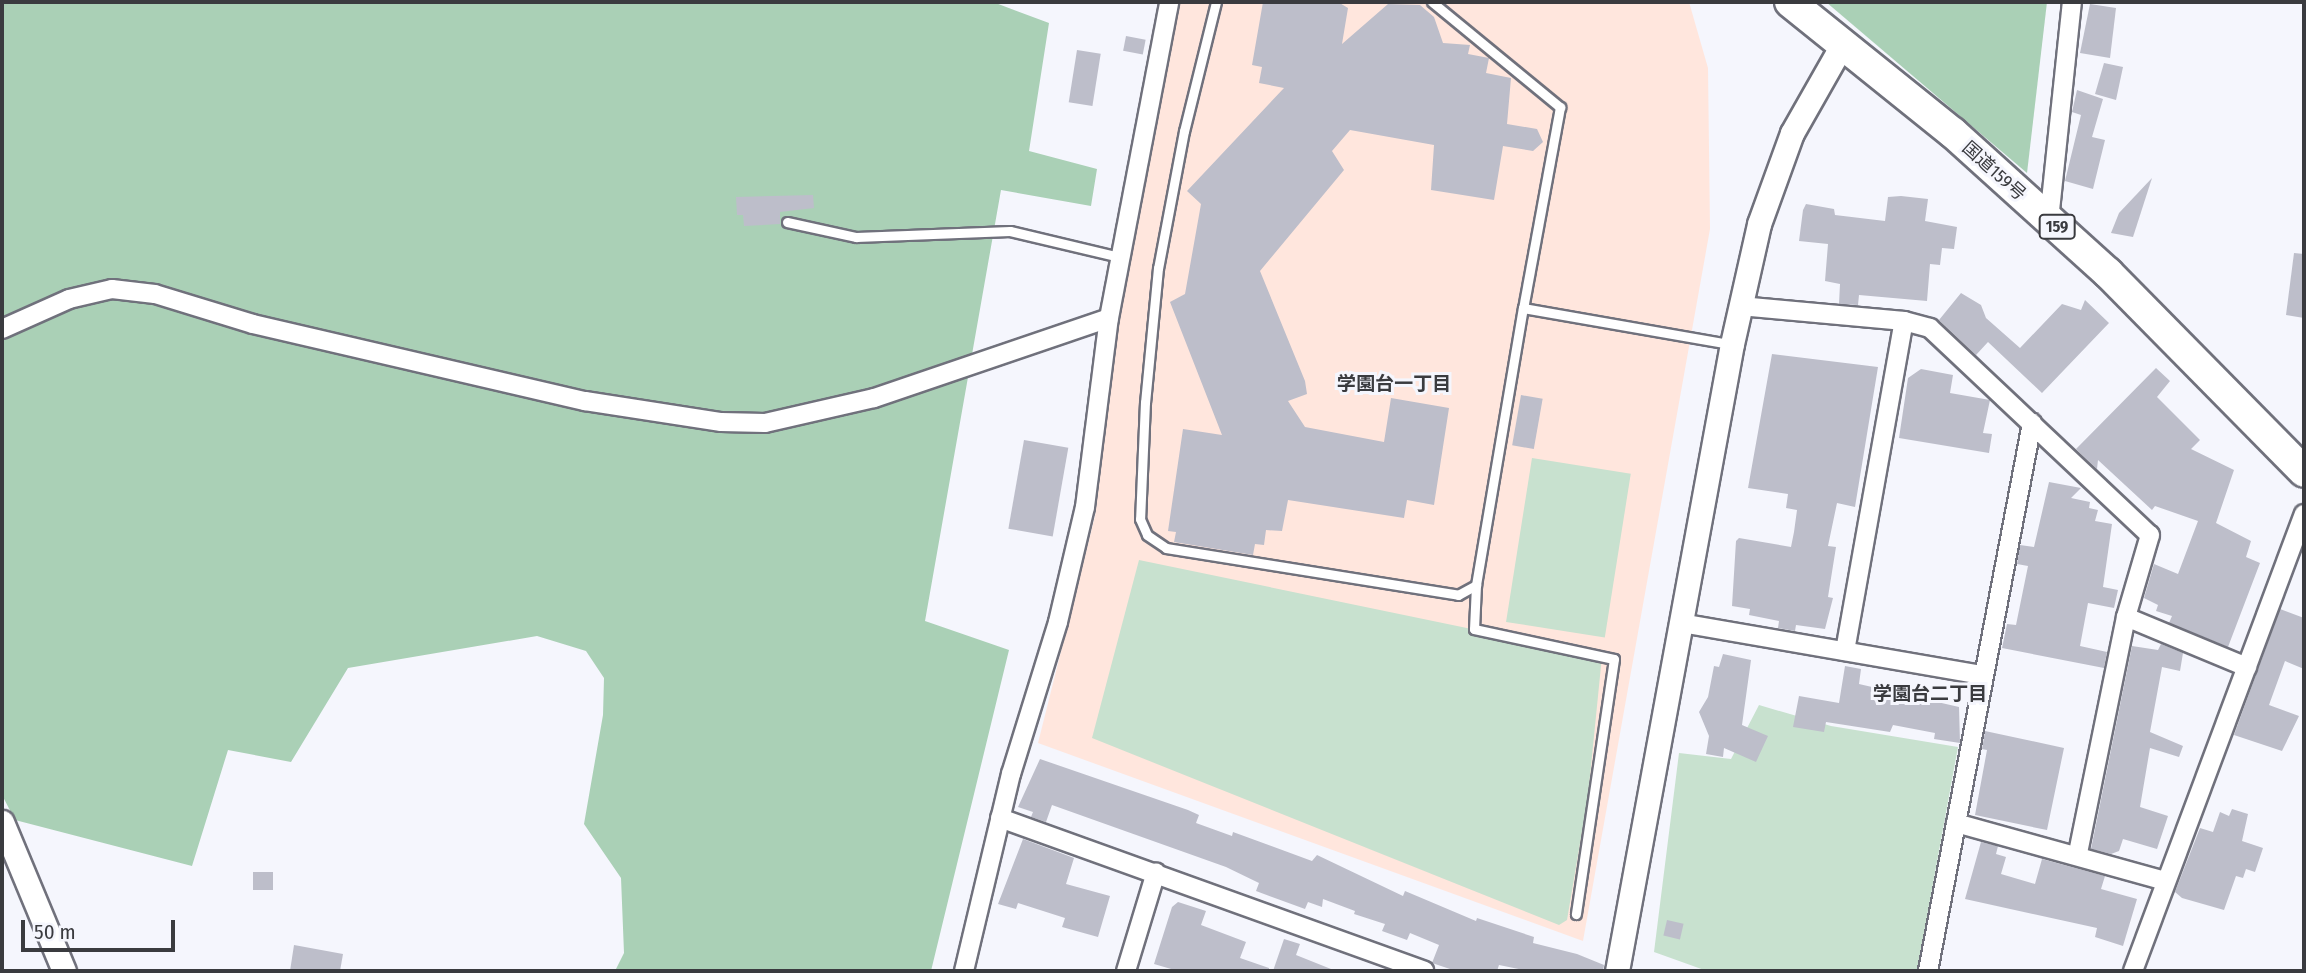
<!DOCTYPE html>
<html>
<head>
<meta charset="utf-8">
<style>
	body { margin:0 }
	#map { position:relative; width:2306px; height:973px; overflow:hidden; background:#f5f6fd; font-family:"Fira Sans Condensed","Noto Sans JP",sans-serif }
	div>[style] { position:absolute }
	.education>* { inset:0; background:#ffe6dd }
	.green>* { inset:0; background:#c8e1cf; transform-origin:0 0 }
	.forest>* { inset:0; background:#aad0b6 }
	.building>* { inset:0; background:#bdbeca; transform-origin:0 0 }
	.roads { filter:drop-shadow(2px 0 #70717c) drop-shadow(-2px 0 #70717c) drop-shadow(0 2px #70717c) drop-shadow(0 -2px #70717c) }
	.service>* { height:9px; margin:-4.5px; padding:0 4.5px; transform-origin:4.5px; border-radius:4.5px; background:#fff }
	.minor>* { height:18px; margin:-9px; padding:0 9px; transform-origin:9px; border-radius:9px; background:#fff }
	.tertiary>* { height:23px; margin:-11.5px; padding:0 11.5px; transform-origin:11.5px; border-radius:11.5px; background:#fff }
	.trunk>* { height:30px; margin:-15px; padding:0 15px; transform-origin:15px; border-radius:15px; background:#fff }
	span { translate:-50% -50%; white-space:nowrap; text-align:center; line-height:1.15; -webkit-text-stroke:6px #f5f6fd; paint-order:stroke }
	.shield-label span { padding:2px 5px; background:#f5f6fd; border:2px solid; border-radius:5px; -webkit-text-stroke-width:0 }
	.shield-label { font-size:16px; color:#3a3b3f; font-weight:700 }
	.street-label { font-size:18px; color:#3a3b3f }
	.neighbourhood-label { font-size:19px; color:#3a3b3f; font-weight:700 }
	.frame { position:absolute; inset:0; border:4px solid #3a3b3f; pointer-events:none }
	.scale { position:absolute; left:21px; top:920px; width:154px; height:32px; box-sizing:border-box; border:4px solid #3a3b3f; border-top:0; padding-left:9px; font-size:21px; line-height:24px; white-space:nowrap; color:#3a3b3f; -webkit-text-stroke:5px #f5f6fd; paint-order:stroke }
</style>
</head>
<body>
<div id="map">
	<div class="education">
		<div style="clip-path:polygon(1179px 2px,1689px 2px,1708px 68px,1710px 229px,1583px 941px,1038px 743px,1095px 516px,1123px 285px)"></div>
	</div>
	<div class="green">
		<div style="left:1532px;top:458px;width:100px;height:166px;rotate:9deg"></div>
		<div style="clip-path:polygon(1139px 560px,1602px 656px,1588px 796px,1567px 920px,1559px 925px,1092px 738px)"></div>
		<div style="clip-path:polygon(1759px 705px,1831px 726px,1958px 747px,1917px 971px,1707px 971px,1654px 952px,1679px 753px,1731px 759px)"></div>
	</div>
	<div class="forest">
		<div style="clip-path:polygon(2px 2px,993px 2px,1049px 23px,1029px 151px,1097px 169px,1091px 206px,1001px 190px,925px 621px,1009px 650px,931px 971px,615px 971px,624px 953px,621px 878px,584px 824px,603px 715px,604px 678px,586px 651px,537px 636px,348px 668px,291px 762px,228px 750px,192px 866px,15px 820px,2px 795px)"></div>
		<div style="clip-path:polygon(1826px 2px,2047px 2px,2027px 173px)"></div>
	</div>
	<div class="building">
		<div style="clip-path:polygon(1263px 2px,1338px 2px,1348px 8px,1342px 44px,1388px 4px,1420px 5px,1434px 17px,1443px 43px,1470px 45px,1468px 54px,1489px 58px,1486px 73px,1511px 78px,1507px 124px,1537px 129px,1543px 142px,1533px 151px,1503px 146px,1494px 200px,1431px 190px,1434px 145px,1350px 130px,1332px 151px,1344px 170px,1260px 271px,1305px 381px,1307px 394px,1288px 401px,1305px 427px,1384px 442px,1391px 398px,1449px 408px,1434px 505px,1407px 500px,1404px 518px,1288px 500px,1282px 531px,1266px 530px,1264px 545px,1255px 544px,1253px 555px,1174px 542px,1176px 532px,1168px 531px,1183px 429px,1222px 435px,1170px 302px,1185px 294px,1201px 204px,1187px 191px,1284px 88px,1259px 83px,1262px 67px,1252px 65px)"></div>
		<div style="clip-path:polygon(2090px 4px,2116px 8px,2110px 58px,2080px 53px)"></div>
		<div style="left:1126px;top:36px;width:20px;height:15px;rotate:11deg"></div>
		<div style="left:1077px;top:50px;width:24px;height:53px;rotate:9deg"></div>
		<div style="clip-path:polygon(2104px 63px,2123px 67px,2116px 100px,2095px 94px)"></div>
		<div style="clip-path:polygon(2077px 90px,2103px 99px,2092px 137px,2105px 140px,2093px 189px,2065px 181px,2081px 115px,2072px 112px)"></div>
		<div style="clip-path:polygon(2152px 178px,2133px 237px,2111px 233px,2119px 213px)"></div>
		<div style="clip-path:polygon(813px 195px,814px 208px,780px 212px,780px 224px,744px 226px,743px 215px,737px 215px,736px 197px)"></div>
		<div style="clip-path:polygon(1901px 196px,1928px 199px,1925px 221px,1957px 227px,1954px 249px,1942px 248px,1940px 265px,1930px 264px,1927px 301px,1859px 295px,1858px 305px,1839px 304px,1840px 284px,1825px 281px,1828px 244px,1799px 241px,1803px 210px,1806px 204px,1834px 209px,1835px 215px,1885px 221px,1888px 197px)"></div>
		<div style="clip-path:polygon(2294px 253px,2304px 254px,2304px 318px,2286px 315px)"></div>
		<div style="clip-path:polygon(1961px 293px,1981px 305px,1986px 318px,2020px 348px,2062px 304px,2081px 310px,2085px 300px,2109px 323px,2042px 393px,1988px 342px,1976px 355px,1939px 320px)"></div>
		<div style="clip-path:polygon(1772px 354px,1878px 367px,1855px 507px,1837px 503px,1828px 546px,1836px 547px,1828px 597px,1833px 598px,1825px 629px,1796px 625px,1795px 631px,1778px 628px,1779px 621px,1749px 615px,1750px 609px,1732px 606px,1736px 541px,1739px 538px,1791px 547px,1794px 532px,1797px 510px,1786px 508px,1788px 494px,1748px 488px)"></div>
		<div style="clip-path:polygon(2156px 368px,2170px 381px,2157px 397px,2200px 440px,2191px 449px,2234px 470px,2216px 523px,2251px 541px,2246px 557px,2260px 563px,2228px 647px,2169px 623px,2172px 616px,2156px 611px,2158px 605px,2144px 598px,2154px 564px,2178px 574px,2198px 521px,2155px 506px,2152px 510px,2098px 460px,2097px 469px,2076px 449px)"></div>
		<div style="clip-path:polygon(1921px 369px,1953px 375px,1950px 393px,1990px 400px,1983px 433px,1992px 434px,1989px 453px,1899px 438px,1908px 378px)"></div>
		<div style="left:1521px;top:395px;width:22px;height:51px;rotate:10deg"></div>
		<div style="left:1024px;top:440px;width:45px;height:90px;rotate:10deg"></div>
		<div style="clip-path:polygon(2049px 482px,2081px 488px,2071px 498px,2090px 502px,2089px 508px,2098px 510px,2095px 521px,2112px 524px,2103px 587px,2118px 590px,2114px 608px,2088px 603px,2080px 646px,2107px 652px,2104px 668px,2002px 648px,2007px 624px,2016px 625px,2028px 566px,2017px 564px,2020px 545px,2034px 547px)"></div>
		<div style="clip-path:polygon(2280px 609px,2304px 618px,2304px 669px,2285px 661px,2269px 705px,2299px 716px,2282px 751px,2234px 735px)"></div>
		<div style="clip-path:polygon(2161px 644px,2183px 653px,2180px 671px,2162px 667px,2150px 732px,2183px 746px,2179px 757px,2150px 748px,2140px 807px,2168px 816px,2157px 849px,2123px 839px,2119px 851px,2111px 854px,2091px 849px,2132px 646px,2158px 650px)"></div>
		<div style="clip-path:polygon(1723px 654px,1751px 660px,1742px 725px,1768px 736px,1756px 762px,1724px 748px,1723px 757px,1706px 754px,1709px 736px,1699px 712px,1708px 697px,1714px 666px,1719px 667px)"></div>
		<div style="clip-path:polygon(1845px 666px,1861px 669px,1859px 684px,1959px 707px,1960px 743px,1934px 739px,1935px 733px,1893px 725px,1890px 732px,1826px 722px,1824px 732px,1793px 727px,1799px 696px,1839px 703px)"></div>
		<div style="clip-path:polygon(1985px 731px,2064px 748px,2047px 830px,1975px 815px,1987px 750px,1982px 749px)"></div>
		<div style="clip-path:polygon(1040px 759px,1188px 810px,1199px 815px,1196px 823px,1232px 836px,1233px 832px,1312px 861px,1317px 855px,1403px 896px,1405px 891px,1476px 921px,1477px 918px,1534px 937px,1533px 943px,1577px 954px,1604px 965px,1603px 971px,1528px 971px,1499px 965px,1497px 971px,1456px 971px,1432px 963px,1439px 945px,1410px 933px,1407px 940px,1382px 931px,1385px 924px,1354px 914px,1355px 911px,1323px 899px,1322px 907px,1308px 902px,1305px 909px,1256px 891px,1259px 883px,1226px 867px,1052px 805px,1046px 822px,1031px 817px,1033px 812px,1018px 807px)"></div>
		<div style="clip-path:polygon(2232px 809px,2248px 814px,2242px 841px,2263px 848px,2255px 872px,2246px 869px,2243px 878px,2236px 876px,2224px 910px,2182px 898px,2175px 892px,2200px 828px,2213px 832px,2220px 812px,2229px 816px)"></div>
		<div style="clip-path:polygon(1023px 839px,1074px 858px,1066px 884px,1110px 896px,1098px 937px,1062px 927px,1065px 918px,1018px 903px,1016px 909px,998px 904px)"></div>
		<div style="clip-path:polygon(1981px 842px,1998px 846px,1996px 854px,2006px 857px,2001px 874px,2035px 884px,2042px 859px,2105px 876px,2101px 889px,2137px 899px,2123px 946px,2095px 937px,2097px 928px,1965px 899px)"></div>
		<div style="left:253px;top:872px;width:20px;height:18px"></div>
		<div style="clip-path:polygon(1178px 902px,1206px 911px,1201px 925px,1246px 942px,1240px 958px,1269px 968px,1269px 971px,1178px 971px,1154px 964px,1172px 907px)"></div>
		<div style="left:1667px;top:920px;width:17px;height:16px;rotate:13deg"></div>
		<div style="clip-path:polygon(1284px 939px,1300px 944px,1296px 955px,1336px 971px,1273px 971px)"></div>
		<div style="clip-path:polygon(294px 945px,343px 954px,340px 971px,290px 971px)"></div>
	</div>
	<div class="roads">
		<div class="service">
			<div style="left:1216px;top:2px;width:133px;rotate:103.9deg"></div>
			<div style="left:1184px;top:131px;width:139px;rotate:100.7deg"></div>
			<div style="left:1158px;top:268px;width:135px;rotate:95.5deg"></div>
			<div style="left:1145px;top:402px;width:117px;rotate:92.4deg"></div>
			<div style="left:1140px;top:519px;width:17px;rotate:66deg"></div>
			<div style="left:1147px;top:535px;width:23px;rotate:34deg"></div>
			<div style="left:1166px;top:548px;width:296px;rotate:9.1deg"></div>
			<div style="left:1458px;top:595px;width:21px;rotate:-29deg"></div>
			<div style="left:1476px;top:585px;width:281px;rotate:-80.4deg"></div>
			<div style="left:1523px;top:308px;width:210px;rotate:9.9deg"></div>
			<div style="left:1432px;top:2px;width:166px;rotate:39.4deg"></div>
			<div style="left:1560px;top:107px;width:204px;rotate:100.4deg"></div>
			<div style="left:787px;top:222px;width:71px;rotate:12.3deg"></div>
			<div style="left:856px;top:237px;width:154px;rotate:-2.2deg"></div>
			<div style="left:1010px;top:231px;width:112px;rotate:13.4deg"></div>
			<div style="left:1476px;top:585px;width:44px;rotate:92.6deg"></div>
			<div style="left:1474px;top:629px;width:143px;rotate:12.1deg"></div>
			<div style="left:1614px;top:659px;width:258px;rotate:98.5deg"></div>
		</div>
		<div class="minor">
			<div style="left:2049px;top:220px;width:219px;rotate:-84deg"></div>
			<div style="left:1740px;top:306px;width:165px;rotate:5.2deg"></div>
			<div style="left:1904px;top:321px;width:27px;rotate:15deg"></div>
			<div style="left:1930px;top:328px;width:302px;rotate:43.3deg"></div>
			<div style="left:2150px;top:535px;width:85px;rotate:106.3deg"></div>
			<div style="left:2126px;top:617px;width:241px;rotate:101.5deg"></div>
			<div style="left:2px;top:329px;width:73px;rotate:-24.1deg"></div>
			<div style="left:69px;top:299px;width:44px;rotate:-13.1deg"></div>
			<div style="left:112px;top:289px;width:43px;rotate:6.6deg"></div>
			<div style="left:155px;top:294px;width:102px;rotate:17deg"></div>
			<div style="left:253px;top:324px;width:341px;rotate:13.1deg"></div>
			<div style="left:585px;top:401px;width:138px;rotate:8.8deg"></div>
			<div style="left:721px;top:422px;width:44px;rotate:1.3deg"></div>
			<div style="left:765px;top:423px;width:112px;rotate:-12.9deg"></div>
			<div style="left:874px;top:398px;width:248px;rotate:-18.8deg"></div>
			<div style="left:2126px;top:617px;width:131px;rotate:22.5deg"></div>
			<div style="left:1681px;top:623px;width:306px;rotate:9.8deg"></div>
			<div style="left:1845px;top:651px;width:335px;rotate:-79.9deg"></div>
			<div style="left:1000px;top:818px;width:451px;rotate:19.8deg"></div>
			<div style="left:1956px;top:823px;width:217px;rotate:15.5deg"></div>
			<div style="left:964px;top:971px;width:203px;rotate:-76.6deg"></div>
			<div style="left:1011px;top:774px;width:159px;rotate:-72.8deg"></div>
			<div style="left:1058px;top:622px;width:118px;rotate:-76.8deg"></div>
			<div style="left:1085px;top:507px;width:191px;rotate:-82.8deg"></div>
			<div style="left:1109px;top:318px;width:322px;rotate:-79.2deg"></div>
			<div style="left:1126px;top:971px;width:103px;rotate:-73.1deg"></div>
			<div style="left:1928px;top:971px;width:558px;rotate:-79.25deg"></div>
			<div style="left:2133px;top:971px;width:488px;rotate:-69.5deg"></div>
		</div>
		<div class="tertiary">
			<div style="left:2px;top:822px;width:161px;rotate:67.4deg"></div>
			<div style="left:1617px;top:971px;width:637px;rotate:-79.61deg"></div>
			<div style="left:1732px;top:344px;width:123px;rotate:-77.3deg"></div>
			<div style="left:1759px;top:224px;width:97px;rotate:-70.1deg"></div>
			<div style="left:1792px;top:133px;width:101px;rotate:-60.4deg"></div>
		</div>
		<div class="trunk">
			<div style="left:1790px;top:2px;width:209px;rotate:38.8deg"></div>
			<div style="left:1953px;top:133px;width:209px;rotate:42.1deg"></div>
			<div style="left:2108px;top:273px;width:279px;rotate:45.4deg"></div>
		</div>
	</div>
	<div class="shield-label">
		<span style="left:2057px;top:227px">159</span>
	</div>
	<div class="street-label">
		<span style="left:1994px;top:171px;rotate:42deg">国道159号</span>
	</div>
	<div class="neighbourhood-label">
		<span style="left:1394px;top:384px">学園台一丁目</span>
		<span style="left:1930px;top:694px">学園台二丁目</span>
	</div>
	<div class="frame"></div>
	<div class="scale">50 m</div>
</div>
</body>
</html>
